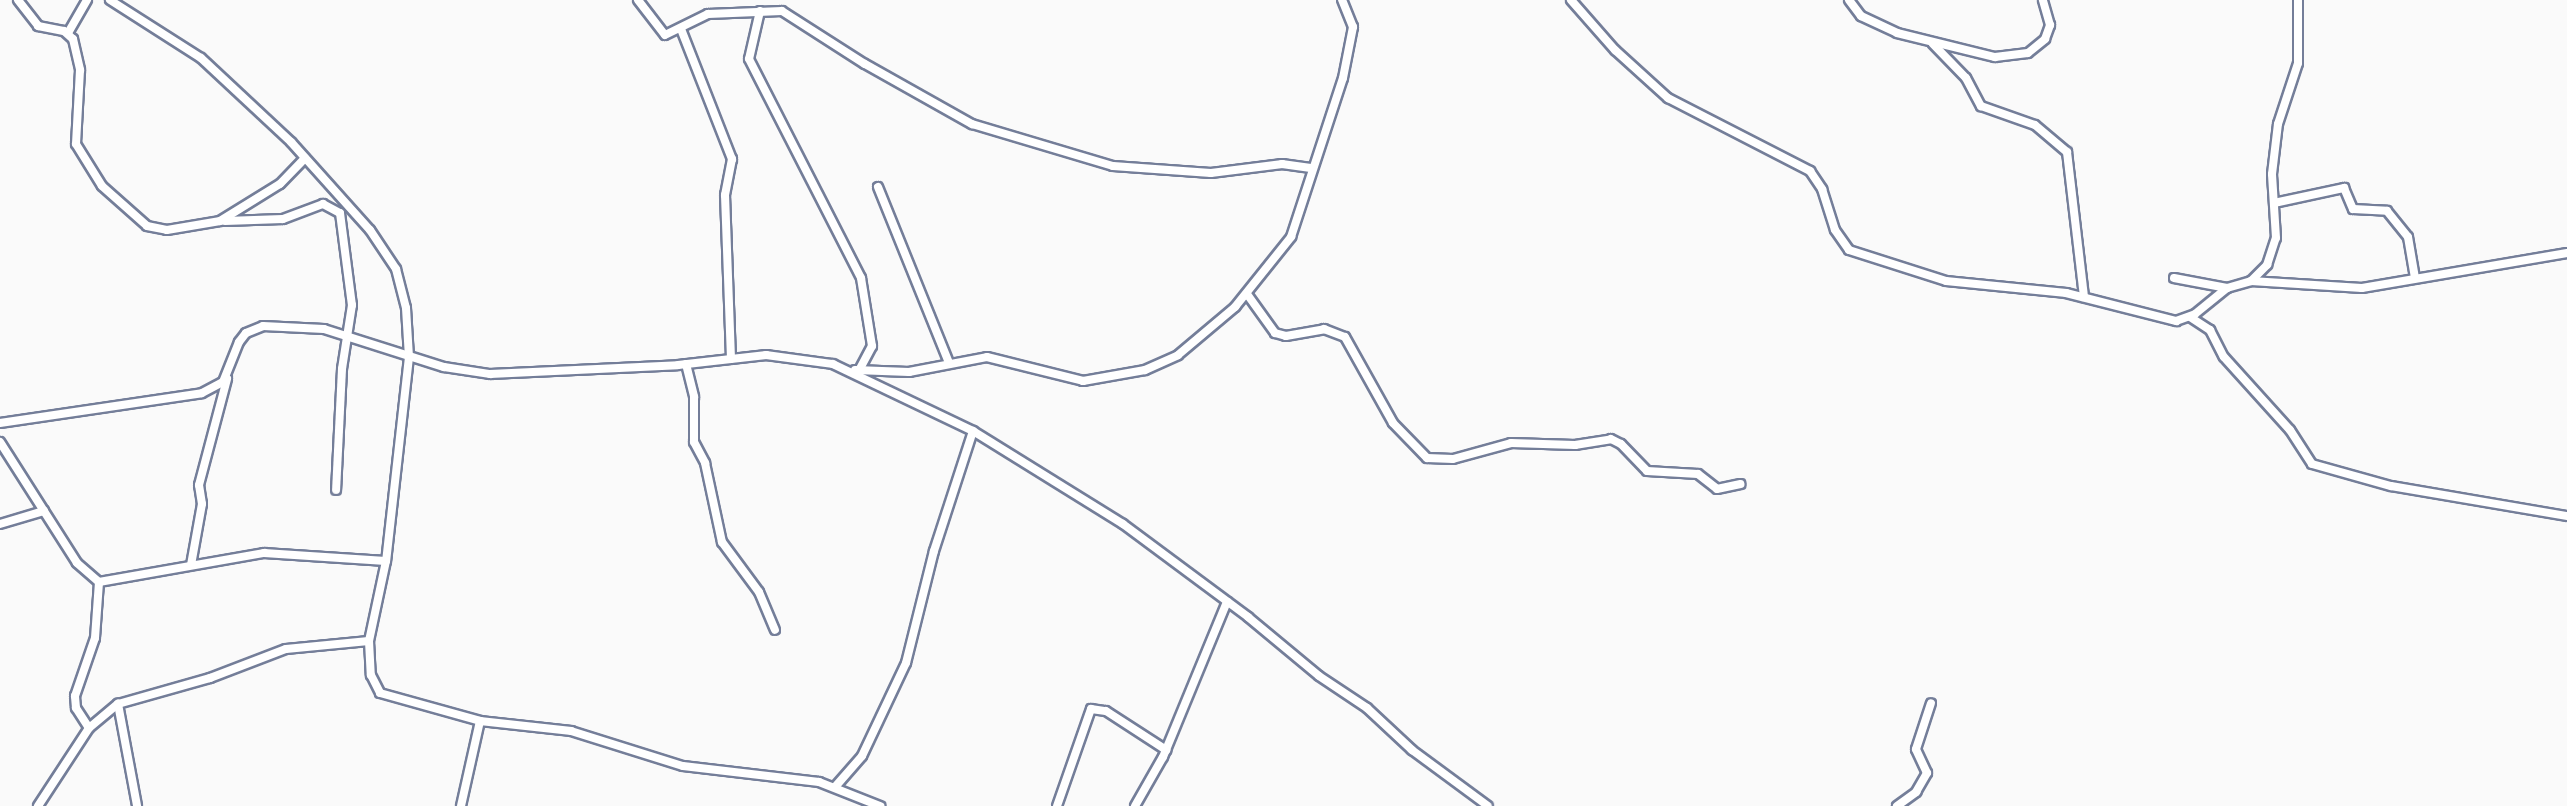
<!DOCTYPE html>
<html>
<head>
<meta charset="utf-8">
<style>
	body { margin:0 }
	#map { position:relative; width:2567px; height:806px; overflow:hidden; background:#fafafa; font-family:"Work Sans",sans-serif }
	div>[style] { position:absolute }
	.roads { filter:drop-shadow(2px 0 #747e99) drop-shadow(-2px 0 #747e99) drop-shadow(0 2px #747e99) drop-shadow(0 -2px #747e99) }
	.minor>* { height:8px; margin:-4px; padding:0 4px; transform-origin:4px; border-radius:4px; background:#fff }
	span { translate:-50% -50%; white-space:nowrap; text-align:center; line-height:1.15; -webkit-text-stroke:8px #fafafa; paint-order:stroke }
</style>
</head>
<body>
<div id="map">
	<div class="roads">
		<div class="minor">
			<div style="left:18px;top:0;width:33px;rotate:52deg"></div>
			<div style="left:38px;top:26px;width:26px;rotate:11deg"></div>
			<div style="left:64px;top:31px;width:12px;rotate:42deg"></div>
			<div style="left:73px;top:39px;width:32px;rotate:77deg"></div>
			<div style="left:80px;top:70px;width:74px;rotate:93.1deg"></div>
			<div style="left:76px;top:144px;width:49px;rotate:58.2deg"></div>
			<div style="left:102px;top:186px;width:60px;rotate:41.6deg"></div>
			<div style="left:147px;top:226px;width:20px;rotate:11deg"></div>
			<div style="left:167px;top:230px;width:54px;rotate:-9.6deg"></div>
			<div style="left:220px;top:221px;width:70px;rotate:-31.7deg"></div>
			<div style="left:280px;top:184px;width:36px;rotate:-46deg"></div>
			<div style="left:110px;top:0;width:108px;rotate:32.5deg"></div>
			<div style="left:201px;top:58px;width:123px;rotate:43deg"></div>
			<div style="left:291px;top:142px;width:118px;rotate:48.1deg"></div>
			<div style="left:370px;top:230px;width:47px;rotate:56.3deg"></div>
			<div style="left:396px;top:269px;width:40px;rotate:75.6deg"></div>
			<div style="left:406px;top:308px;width:49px;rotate:86.5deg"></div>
			<div style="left:409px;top:357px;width:205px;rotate:96.4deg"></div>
			<div style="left:386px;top:561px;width:82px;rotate:102deg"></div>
			<div style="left:369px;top:641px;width:34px;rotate:87deg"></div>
			<div style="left:371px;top:675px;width:20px;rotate:63deg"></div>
			<div style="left:380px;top:693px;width:104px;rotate:15.6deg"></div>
			<div style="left:480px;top:721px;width:92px;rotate:6.3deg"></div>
			<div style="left:571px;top:731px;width:117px;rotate:17.4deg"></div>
			<div style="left:683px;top:766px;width:137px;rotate:6.7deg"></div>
			<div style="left:819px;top:782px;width:66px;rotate:21.5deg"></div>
			<div style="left:638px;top:0;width:44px;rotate:52.4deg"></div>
			<div style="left:665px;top:35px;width:48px;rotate:-26deg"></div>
			<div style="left:708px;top:14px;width:74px;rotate:-2.3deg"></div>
			<div style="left:782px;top:11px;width:98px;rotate:32.6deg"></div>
			<div style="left:865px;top:64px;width:123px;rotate:29.3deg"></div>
			<div style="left:972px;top:124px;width:147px;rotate:16.6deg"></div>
			<div style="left:1113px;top:166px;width:98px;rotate:4.1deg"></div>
			<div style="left:1211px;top:173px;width:72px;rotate:-7.2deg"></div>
			<div style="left:1282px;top:164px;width:29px;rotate:8deg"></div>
			<div style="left:1571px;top:0;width:67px;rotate:48.7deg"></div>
			<div style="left:1615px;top:50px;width:72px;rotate:42.2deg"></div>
			<div style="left:1668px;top:98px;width:160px;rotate:27.2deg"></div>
			<div style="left:1810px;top:171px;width:22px;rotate:56deg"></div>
			<div style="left:1822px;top:189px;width:43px;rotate:72.4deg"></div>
			<div style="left:1835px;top:230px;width:24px;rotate:55deg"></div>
			<div style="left:1849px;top:250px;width:102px;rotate:17.7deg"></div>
			<div style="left:1946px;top:281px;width:121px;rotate:5.7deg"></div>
			<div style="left:2066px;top:293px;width:114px;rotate:14.3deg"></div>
			<div style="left:2176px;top:321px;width:20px;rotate:-20deg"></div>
			<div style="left:2195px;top:314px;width:41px;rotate:-39.1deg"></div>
			<div style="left:2227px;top:288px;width:25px;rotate:-16deg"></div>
			<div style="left:2251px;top:281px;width:111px;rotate:3.6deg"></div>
			<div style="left:2362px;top:288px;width:208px;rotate:-9.7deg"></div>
			<div style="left:1849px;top:0;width:20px;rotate:53deg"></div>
			<div style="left:1861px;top:16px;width:40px;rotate:25deg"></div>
			<div style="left:1897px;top:33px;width:101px;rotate:13.8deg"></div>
			<div style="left:1995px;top:57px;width:33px;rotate:-7deg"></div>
			<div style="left:2028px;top:53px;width:22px;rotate:-39deg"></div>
			<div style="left:2045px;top:39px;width:15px;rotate:-70deg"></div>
			<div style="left:2050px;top:25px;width:26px;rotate:-106deg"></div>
			<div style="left:760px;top:11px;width:49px;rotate:102.9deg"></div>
			<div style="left:749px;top:59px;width:246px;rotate:62.9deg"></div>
			<div style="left:861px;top:278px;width:69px;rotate:80.8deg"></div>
			<div style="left:872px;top:346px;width:27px;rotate:118deg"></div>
			<div style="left:681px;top:29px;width:140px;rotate:68.6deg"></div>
			<div style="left:732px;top:159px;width:37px;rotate:101deg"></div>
			<div style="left:725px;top:195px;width:164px;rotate:87.9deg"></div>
			<div style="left:68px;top:33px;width:38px;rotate:-60deg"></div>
			<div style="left:1933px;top:44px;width:47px;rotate:45.9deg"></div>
			<div style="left:1966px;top:78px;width:32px;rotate:62deg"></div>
			<div style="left:1981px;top:106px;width:57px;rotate:19.4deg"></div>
			<div style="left:2035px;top:125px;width:42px;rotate:40.2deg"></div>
			<div style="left:2067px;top:152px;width:146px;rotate:83.3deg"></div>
			<div style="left:878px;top:187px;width:190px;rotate:68deg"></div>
			<div style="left:2274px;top:203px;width:72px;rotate:-12.1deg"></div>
			<div style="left:2344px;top:188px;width:23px;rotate:67deg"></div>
			<div style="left:2353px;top:209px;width:34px;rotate:3deg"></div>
			<div style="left:2387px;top:211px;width:33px;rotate:51deg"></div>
			<div style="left:2408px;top:237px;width:42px;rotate:80.3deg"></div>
			<div style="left:225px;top:221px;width:58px;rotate:-2deg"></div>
			<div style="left:283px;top:219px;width:43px;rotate:-20.6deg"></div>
			<div style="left:323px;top:204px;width:19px;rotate:28deg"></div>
			<div style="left:340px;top:213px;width:93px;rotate:82.6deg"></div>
			<div style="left:352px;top:305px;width:65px;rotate:98.9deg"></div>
			<div style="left:342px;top:369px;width:121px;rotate:92.8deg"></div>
			<div style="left:2174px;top:278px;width:54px;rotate:10.7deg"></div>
			<div style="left:2251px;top:281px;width:23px;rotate:-45deg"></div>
			<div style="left:2267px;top:265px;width:28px;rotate:-72deg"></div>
			<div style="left:2276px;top:238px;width:64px;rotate:-93.6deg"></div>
			<div style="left:2272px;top:174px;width:50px;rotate:-83.2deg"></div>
			<div style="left:2278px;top:124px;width:64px;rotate:-71.8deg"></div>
			<div style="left:2298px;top:63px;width:63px;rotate:-90deg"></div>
			<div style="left:1247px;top:294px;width:48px;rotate:54.3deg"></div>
			<div style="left:1275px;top:333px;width:11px;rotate:15deg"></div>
			<div style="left:1286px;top:336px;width:39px;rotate:-10deg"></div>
			<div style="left:1324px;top:329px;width:22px;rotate:21deg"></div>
			<div style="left:1345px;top:337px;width:98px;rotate:60.8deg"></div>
			<div style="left:1393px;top:423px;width:49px;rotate:45.8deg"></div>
			<div style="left:1427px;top:458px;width:26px;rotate:2deg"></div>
			<div style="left:1453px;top:459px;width:60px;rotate:-15.4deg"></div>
			<div style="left:1511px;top:443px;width:64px;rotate:1.8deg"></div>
			<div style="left:1575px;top:445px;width:36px;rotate:-9deg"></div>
			<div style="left:1611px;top:439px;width:11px;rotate:27deg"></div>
			<div style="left:1621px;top:444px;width:37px;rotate:46deg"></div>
			<div style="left:1647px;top:471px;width:51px;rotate:3.4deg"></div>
			<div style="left:1698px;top:474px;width:24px;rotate:38deg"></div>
			<div style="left:1717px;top:489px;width:24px;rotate:-12deg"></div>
			<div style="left:2190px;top:317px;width:24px;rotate:33deg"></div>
			<div style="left:2210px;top:330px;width:30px;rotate:63deg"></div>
			<div style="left:2224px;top:357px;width:98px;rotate:47.9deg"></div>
			<div style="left:2290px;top:430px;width:40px;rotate:57.1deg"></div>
			<div style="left:2312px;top:464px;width:82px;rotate:15.6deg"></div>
			<div style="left:2391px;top:486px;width:179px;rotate:9.7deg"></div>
			<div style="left:686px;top:364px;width:34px;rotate:76deg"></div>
			<div style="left:694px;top:397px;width:45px;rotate:90deg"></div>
			<div style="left:694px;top:442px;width:24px;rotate:62deg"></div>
			<div style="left:705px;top:463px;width:81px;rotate:77.9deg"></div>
			<div style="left:722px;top:542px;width:62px;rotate:53.5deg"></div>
			<div style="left:759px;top:592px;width:41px;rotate:67.2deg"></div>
			<div style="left:855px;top:370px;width:54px;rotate:2.1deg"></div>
			<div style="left:909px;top:372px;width:79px;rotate:-10.9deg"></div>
			<div style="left:987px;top:357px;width:99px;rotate:14deg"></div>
			<div style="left:1083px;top:381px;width:63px;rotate:-10.1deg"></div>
			<div style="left:1145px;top:370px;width:36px;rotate:-24deg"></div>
			<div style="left:1178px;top:355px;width:75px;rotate:-40.1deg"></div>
			<div style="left:1235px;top:307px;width:90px;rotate:-51.3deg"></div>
			<div style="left:1291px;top:237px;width:167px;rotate:-71.9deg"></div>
			<div style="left:1343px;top:78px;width:52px;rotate:-78.9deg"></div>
			<div style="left:1353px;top:27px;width:29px;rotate:-112deg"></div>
			<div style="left:0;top:423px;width:204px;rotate:-8.4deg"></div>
			<div style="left:202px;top:393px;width:24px;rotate:-28deg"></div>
			<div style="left:223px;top:382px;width:43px;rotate:-68.2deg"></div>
			<div style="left:239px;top:342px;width:11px;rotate:-52deg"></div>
			<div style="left:246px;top:333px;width:18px;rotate:-22deg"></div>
			<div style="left:263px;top:326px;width:61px;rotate:2.8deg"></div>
			<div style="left:324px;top:329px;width:126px;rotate:17.6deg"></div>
			<div style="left:444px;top:367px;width:47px;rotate:8.7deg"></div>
			<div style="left:490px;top:374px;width:188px;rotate:-2.7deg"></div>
			<div style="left:678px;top:365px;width:89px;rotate:-6.5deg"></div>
			<div style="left:766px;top:355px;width:68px;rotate:7.7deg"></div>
			<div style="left:833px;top:364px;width:155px;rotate:25.6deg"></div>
			<div style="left:973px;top:431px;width:176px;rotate:31.8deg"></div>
			<div style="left:1123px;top:524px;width:156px;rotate:36.6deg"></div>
			<div style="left:1248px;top:617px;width:92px;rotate:39.7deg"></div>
			<div style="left:1319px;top:676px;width:58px;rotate:33.7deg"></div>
			<div style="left:1367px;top:708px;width:62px;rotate:43deg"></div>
			<div style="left:1412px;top:750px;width:94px;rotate:36.4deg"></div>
			<div style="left:0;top:442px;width:143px;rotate:57.5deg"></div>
			<div style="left:77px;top:563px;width:29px;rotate:41deg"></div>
			<div style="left:99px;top:582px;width:168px;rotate:-10deg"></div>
			<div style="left:264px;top:553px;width:122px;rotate:3.8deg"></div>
			<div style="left:0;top:524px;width:46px;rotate:-16.5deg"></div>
			<div style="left:191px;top:565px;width:62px;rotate:-79.8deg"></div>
			<div style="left:202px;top:504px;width:19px;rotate:-99deg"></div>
			<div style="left:199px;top:485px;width:110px;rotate:-75.2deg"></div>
			<div style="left:118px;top:704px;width:104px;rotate:79.4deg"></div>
			<div style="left:89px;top:728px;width:24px;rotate:-123deg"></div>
			<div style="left:76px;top:708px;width:12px;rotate:-95deg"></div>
			<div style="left:75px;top:696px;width:61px;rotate:-71deg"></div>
			<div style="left:95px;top:638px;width:56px;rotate:-85.9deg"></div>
			<div style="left:835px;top:787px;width:41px;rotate:-48.9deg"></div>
			<div style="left:862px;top:756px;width:103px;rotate:-64.7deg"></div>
			<div style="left:906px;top:663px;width:115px;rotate:-76deg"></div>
			<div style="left:934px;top:551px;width:126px;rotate:-72deg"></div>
			<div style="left:38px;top:806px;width:93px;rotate:-56.8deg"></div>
			<div style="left:89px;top:728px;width:38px;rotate:-40deg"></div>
			<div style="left:118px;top:704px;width:96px;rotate:-15.8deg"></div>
			<div style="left:210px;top:678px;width:81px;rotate:-20.9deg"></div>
			<div style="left:286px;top:649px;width:83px;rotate:-5.5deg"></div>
			<div style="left:461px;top:806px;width:87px;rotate:-77.4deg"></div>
			<div style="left:1057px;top:806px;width:103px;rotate:-70.7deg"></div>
			<div style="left:1091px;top:709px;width:15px;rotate:8deg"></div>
			<div style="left:1106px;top:711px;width:72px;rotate:33deg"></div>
			<div style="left:1135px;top:806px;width:56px;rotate:-60.3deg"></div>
			<div style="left:1163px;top:757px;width:168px;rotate:-67.6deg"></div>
			<div style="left:1897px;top:806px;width:24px;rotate:-36deg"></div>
			<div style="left:1916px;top:792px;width:22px;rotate:-60deg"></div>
			<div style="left:1927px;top:773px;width:26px;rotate:-115deg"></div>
			<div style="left:1916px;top:749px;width:48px;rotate:-71.9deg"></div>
		</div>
	</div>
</div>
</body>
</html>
